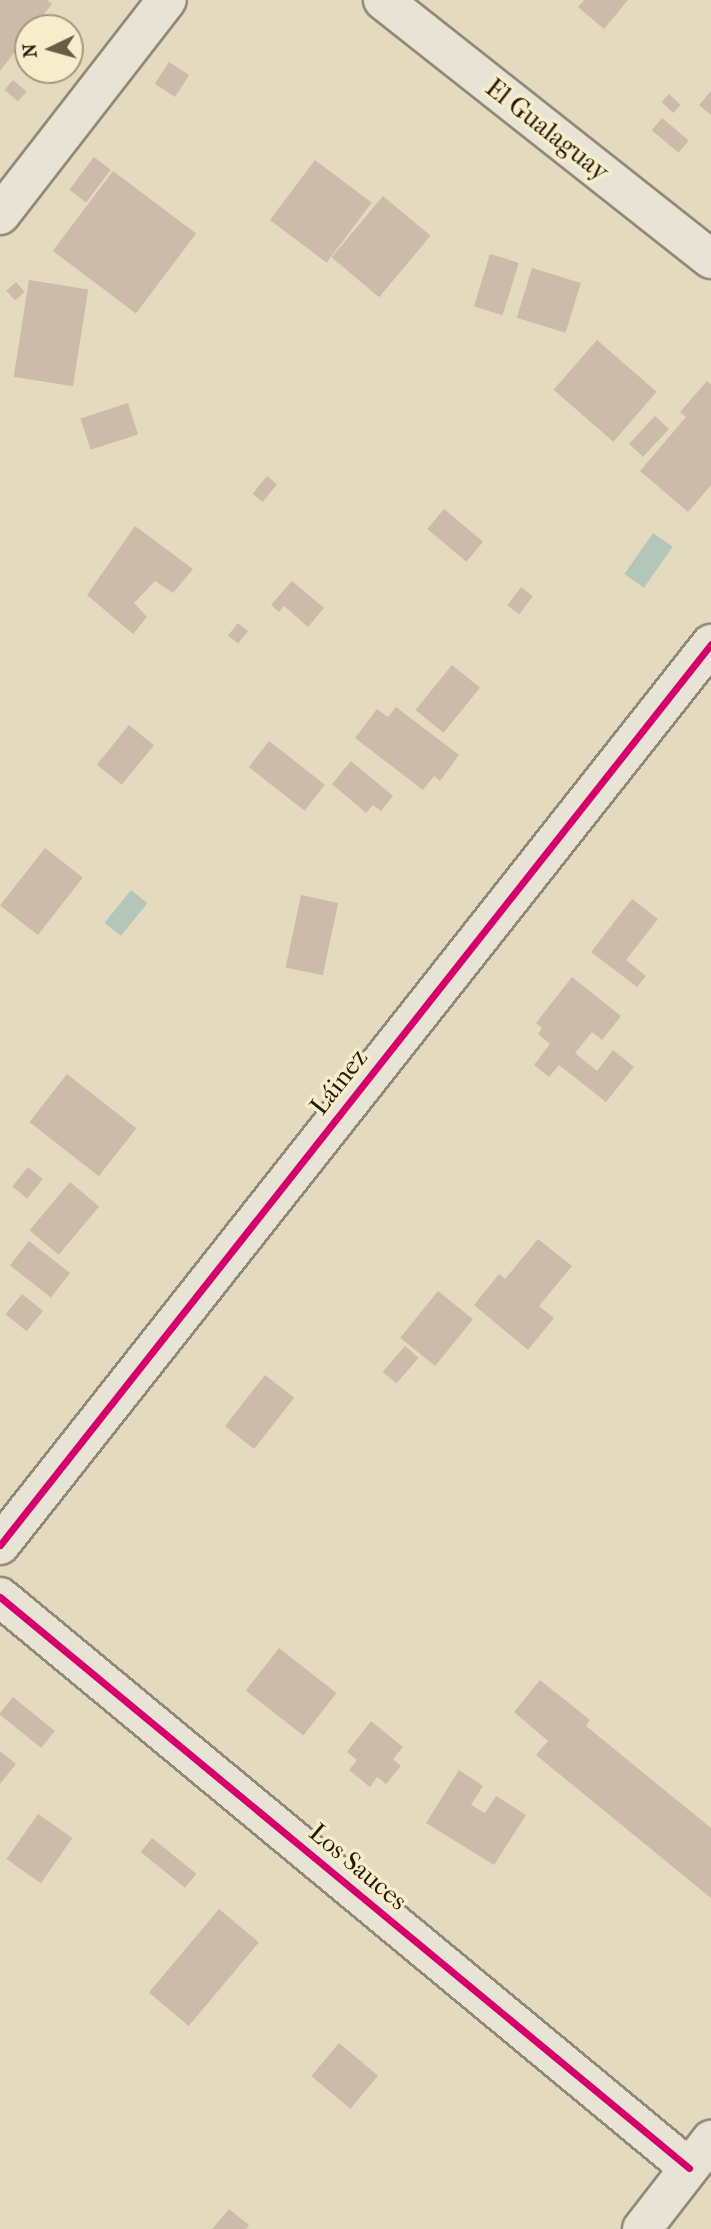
<!DOCTYPE html>
<html>
<head>
<meta charset="utf-8">
<style>
	body { margin:0 }
	#map { position:relative; width:711px; height:2229px; overflow:hidden; background:#e4dbbe; font-family:"IM FELL French Canon",serif }
	div>[style] { position:absolute }
	.water>* { inset:0; background:#b3c6b7; transform-origin:0 0 }
	.building>* { inset:0; background:#cbbba8; transform-origin:0 0 }
	.roads { filter:drop-shadow(2px 0 #918a78) drop-shadow(-2px 0 #918a78) drop-shadow(0 2px #918a78) drop-shadow(0 -2px #918a78) }
	.minor>* { height:38px; margin:-19px; padding:0 19px; transform-origin:19px; border-radius:19px; background:#e8e4d5 }
	.cycleway>* { height:7px; margin:-3.5px; padding:0 3.5px; transform-origin:3.5px; border-radius:3.5px; background:#d6006c }
	span { translate:-50% -50%; white-space:nowrap; text-align:center; line-height:1.15; -webkit-text-stroke:7px #f7edcb; paint-order:stroke }
	.street-label { font-size:26px; color:#271909 }
	.north { position:absolute; left:14px; top:14px; width:70px; height:70px; box-sizing:border-box; background:#f7edcb; border:2px solid #a4987d; border-radius:50%; rotate:265deg; font-size:19px; font-weight:700; line-height:28px; text-align:center; color:#271909 }
	.north::after { content:''; display:block; margin:auto; width:24px; height:32px; background:#695d48; clip-path:polygon(50% 0,100% 100%,50% 72%,0 100%) }
</style>
</head>
<body>
<div id="map">
	<div class="water">
		<div style="left:653px;top:533px;width:24px;height:50px;rotate:35deg"></div>
		<div style="left:131px;top:890px;width:21px;height:42px;rotate:39deg"></div>
	</div>
	<div class="building">
		<div style="clip-path:polygon(0 0,47px 0,52px 4px,33px 28px,28px 28px,28px 35px,0 71px)"></div>
		<div style="clip-path:polygon(584px 0,628px 0,604px 29px,578px 7px)"></div>
		<div style="left:169px;top:62px;width:24px;height:26px;rotate:33deg"></div>
		<div style="left:13px;top:80px;width:18px;height:13px;rotate:41deg"></div>
		<div style="clip-path:polygon(711px 91px,711px 115px,699px 105px)"></div>
		<div style="left:669px;top:94px;width:16px;height:11px;rotate:43deg"></div>
		<div style="left:662px;top:118px;width:35px;height:16px;rotate:40deg"></div>
		<div style="left:94px;top:157px;width:21px;height:41px;rotate:37deg"></div>
		<div style="left:315px;top:160px;width:71px;height:75px;rotate:37deg"></div>
		<div style="left:113px;top:171px;width:104px;height:100px;rotate:37deg"></div>
		<div style="left:383px;top:196px;width:62px;height:80px;rotate:40deg"></div>
		<div style="left:490px;top:254px;width:30px;height:55px;rotate:17deg"></div>
		<div style="left:532px;top:268px;width:51px;height:52px;rotate:17deg"></div>
		<div style="left:29px;top:280px;width:60px;height:98px;rotate:9deg"></div>
		<div style="left:16px;top:282px;width:13px;height:13px;rotate:48deg"></div>
		<div style="left:597px;top:340px;width:79px;height:66px;rotate:41deg"></div>
		<div style="clip-path:polygon(707px 381px,711px 384px,711px 485px,688px 512px,640px 471px,686px 417px,680px 412px)"></div>
		<div style="left:128px;top:403px;width:33px;height:50px;rotate:72deg"></div>
		<div style="left:655px;top:416px;width:19px;height:38px;rotate:43deg"></div>
		<div style="left:267px;top:476px;width:13px;height:23px;rotate:39deg"></div>
		<div style="left:444px;top:509px;width:51px;height:26px;rotate:40deg"></div>
		<div style="clip-path:polygon(135px 526px,193px 569px,173px 593px,155px 581px,134px 603px,147px 617px,133px 634px,87px 595px)"></div>
		<div style="clip-path:polygon(292px 581px,324px 608px,308px 627px,284px 606px,279px 612px,271px 605px)"></div>
		<div style="left:521px;top:587px;width:15px;height:23px;rotate:37deg"></div>
		<div style="left:238px;top:623px;width:13px;height:16px;rotate:39deg"></div>
		<div style="left:452px;top:665px;width:36px;height:58px;rotate:39deg"></div>
		<div style="clip-path:polygon(396px 707px,459px 755px,440px 781px,434px 776px,423px 790px,355px 738px,377px 709px,388px 717px)"></div>
		<div style="left:129px;top:725px;width:32px;height:51px;rotate:39deg"></div>
		<div style="left:269px;top:741px;width:71px;height:33px;rotate:38deg"></div>
		<div style="clip-path:polygon(351px 761px,393px 796px,381px 811px,373px 805px,366px 813px,332px 784px)"></div>
		<div style="left:45px;top:848px;width:48px;height:73px;rotate:38deg"></div>
		<div style="left:301px;top:895px;width:38px;height:74px;rotate:12deg"></div>
		<div style="clip-path:polygon(632px 899px,658px 919px,626px 960px,646px 976px,637px 987px,591px 952px)"></div>
		<div style="clip-path:polygon(572px 977px,621px 1016px,602px 1040px,592px 1032px,575px 1053px,597px 1071px,613px 1050px,634px 1067px,606px 1102px,559px 1065px,549px 1077px,534px 1065px,550px 1044px,538px 1034px,542px 1028px,536px 1023px)"></div>
		<div style="left:67px;top:1074px;width:88px;height:61px;rotate:38deg"></div>
		<div style="left:28px;top:1167px;width:19px;height:25px;rotate:39deg"></div>
		<div style="left:70px;top:1182px;width:38px;height:63px;rotate:40deg"></div>
		<div style="clip-path:polygon(538px 1239px,572px 1266px,539px 1306px,554px 1318px,528px 1350px,474px 1305px,499px 1274px,505px 1279px)"></div>
		<div style="left:29px;top:1241px;width:52px;height:31px;rotate:38deg"></div>
		<div style="left:438px;top:1291px;width:45px;height:60px;rotate:39deg"></div>
		<div style="left:22px;top:1294px;width:27px;height:26px;rotate:39deg"></div>
		<div style="left:405px;top:1346px;width:18px;height:34px;rotate:41deg"></div>
		<div style="left:265px;top:1375px;width:37px;height:65px;rotate:38deg"></div>
		<div style="left:279px;top:1648px;width:73px;height:54px;rotate:38deg"></div>
		<div style="clip-path:polygon(540px 1680px,590px 1720px,586px 1726px,711px 1828px,711px 1898px,536px 1755px,548px 1741px,514px 1712px)"></div>
		<div style="left:13px;top:1697px;width:54px;height:22px;rotate:39deg"></div>
		<div style="clip-path:polygon(371px 1721px,403px 1747px,393px 1759px,401px 1766px,386px 1784px,377px 1777px,370px 1787px,349px 1770px,357px 1760px,347px 1752px)"></div>
		<div style="clip-path:polygon(0 1751px,16px 1764px,0 1784px)"></div>
		<div style="clip-path:polygon(459px 1770px,483px 1786px,471px 1805px,485px 1813px,496px 1796px,526px 1815px,494px 1865px,426px 1823px)"></div>
		<div style="left:38px;top:1814px;width:42px;height:55px;rotate:35deg"></div>
		<div style="left:152px;top:1838px;width:57px;height:18px;rotate:39deg"></div>
		<div style="left:219px;top:1909px;width:52px;height:109px;rotate:40deg"></div>
		<div style="left:339px;top:2043px;width:51px;height:43px;rotate:40deg"></div>
		<div style="clip-path:polygon(229px 2209px,249px 2225px,246px 2229px,212px 2229px)"></div>
	</div>
	<div class="roads">
		<div class="minor">
			<div style="left:383px;top:0;width:418px;rotate:38.3deg"></div>
			<div style="left:0;top:215px;width:272px;rotate:-52.2deg"></div>
			<div style="left:0;top:1545px;width:1148px;rotate:-51.72deg"></div>
			<div style="left:0;top:1597px;width:895px;rotate:39.65deg"></div>
			<div style="left:642px;top:2229px;width:113px;rotate:-52.2deg"></div>
		</div>
	</div>
	<div class="cycleway">
		<div style="left:0;top:1545px;width:1148px;rotate:-51.72deg"></div>
		<div style="left:0;top:1597px;width:895px;rotate:39.65deg"></div>
	</div>
	<div class="street-label">
		<span style="left:547px;top:130px;rotate:38deg">El Gualaguay</span>
		<span style="left:339px;top:1082px;rotate:-52deg">Láinez</span>
		<span style="left:358px;top:1867px;rotate:40deg">Los Sauces</span>
	</div>
	<div class="north">N</div>
</div>
</body>
</html>
